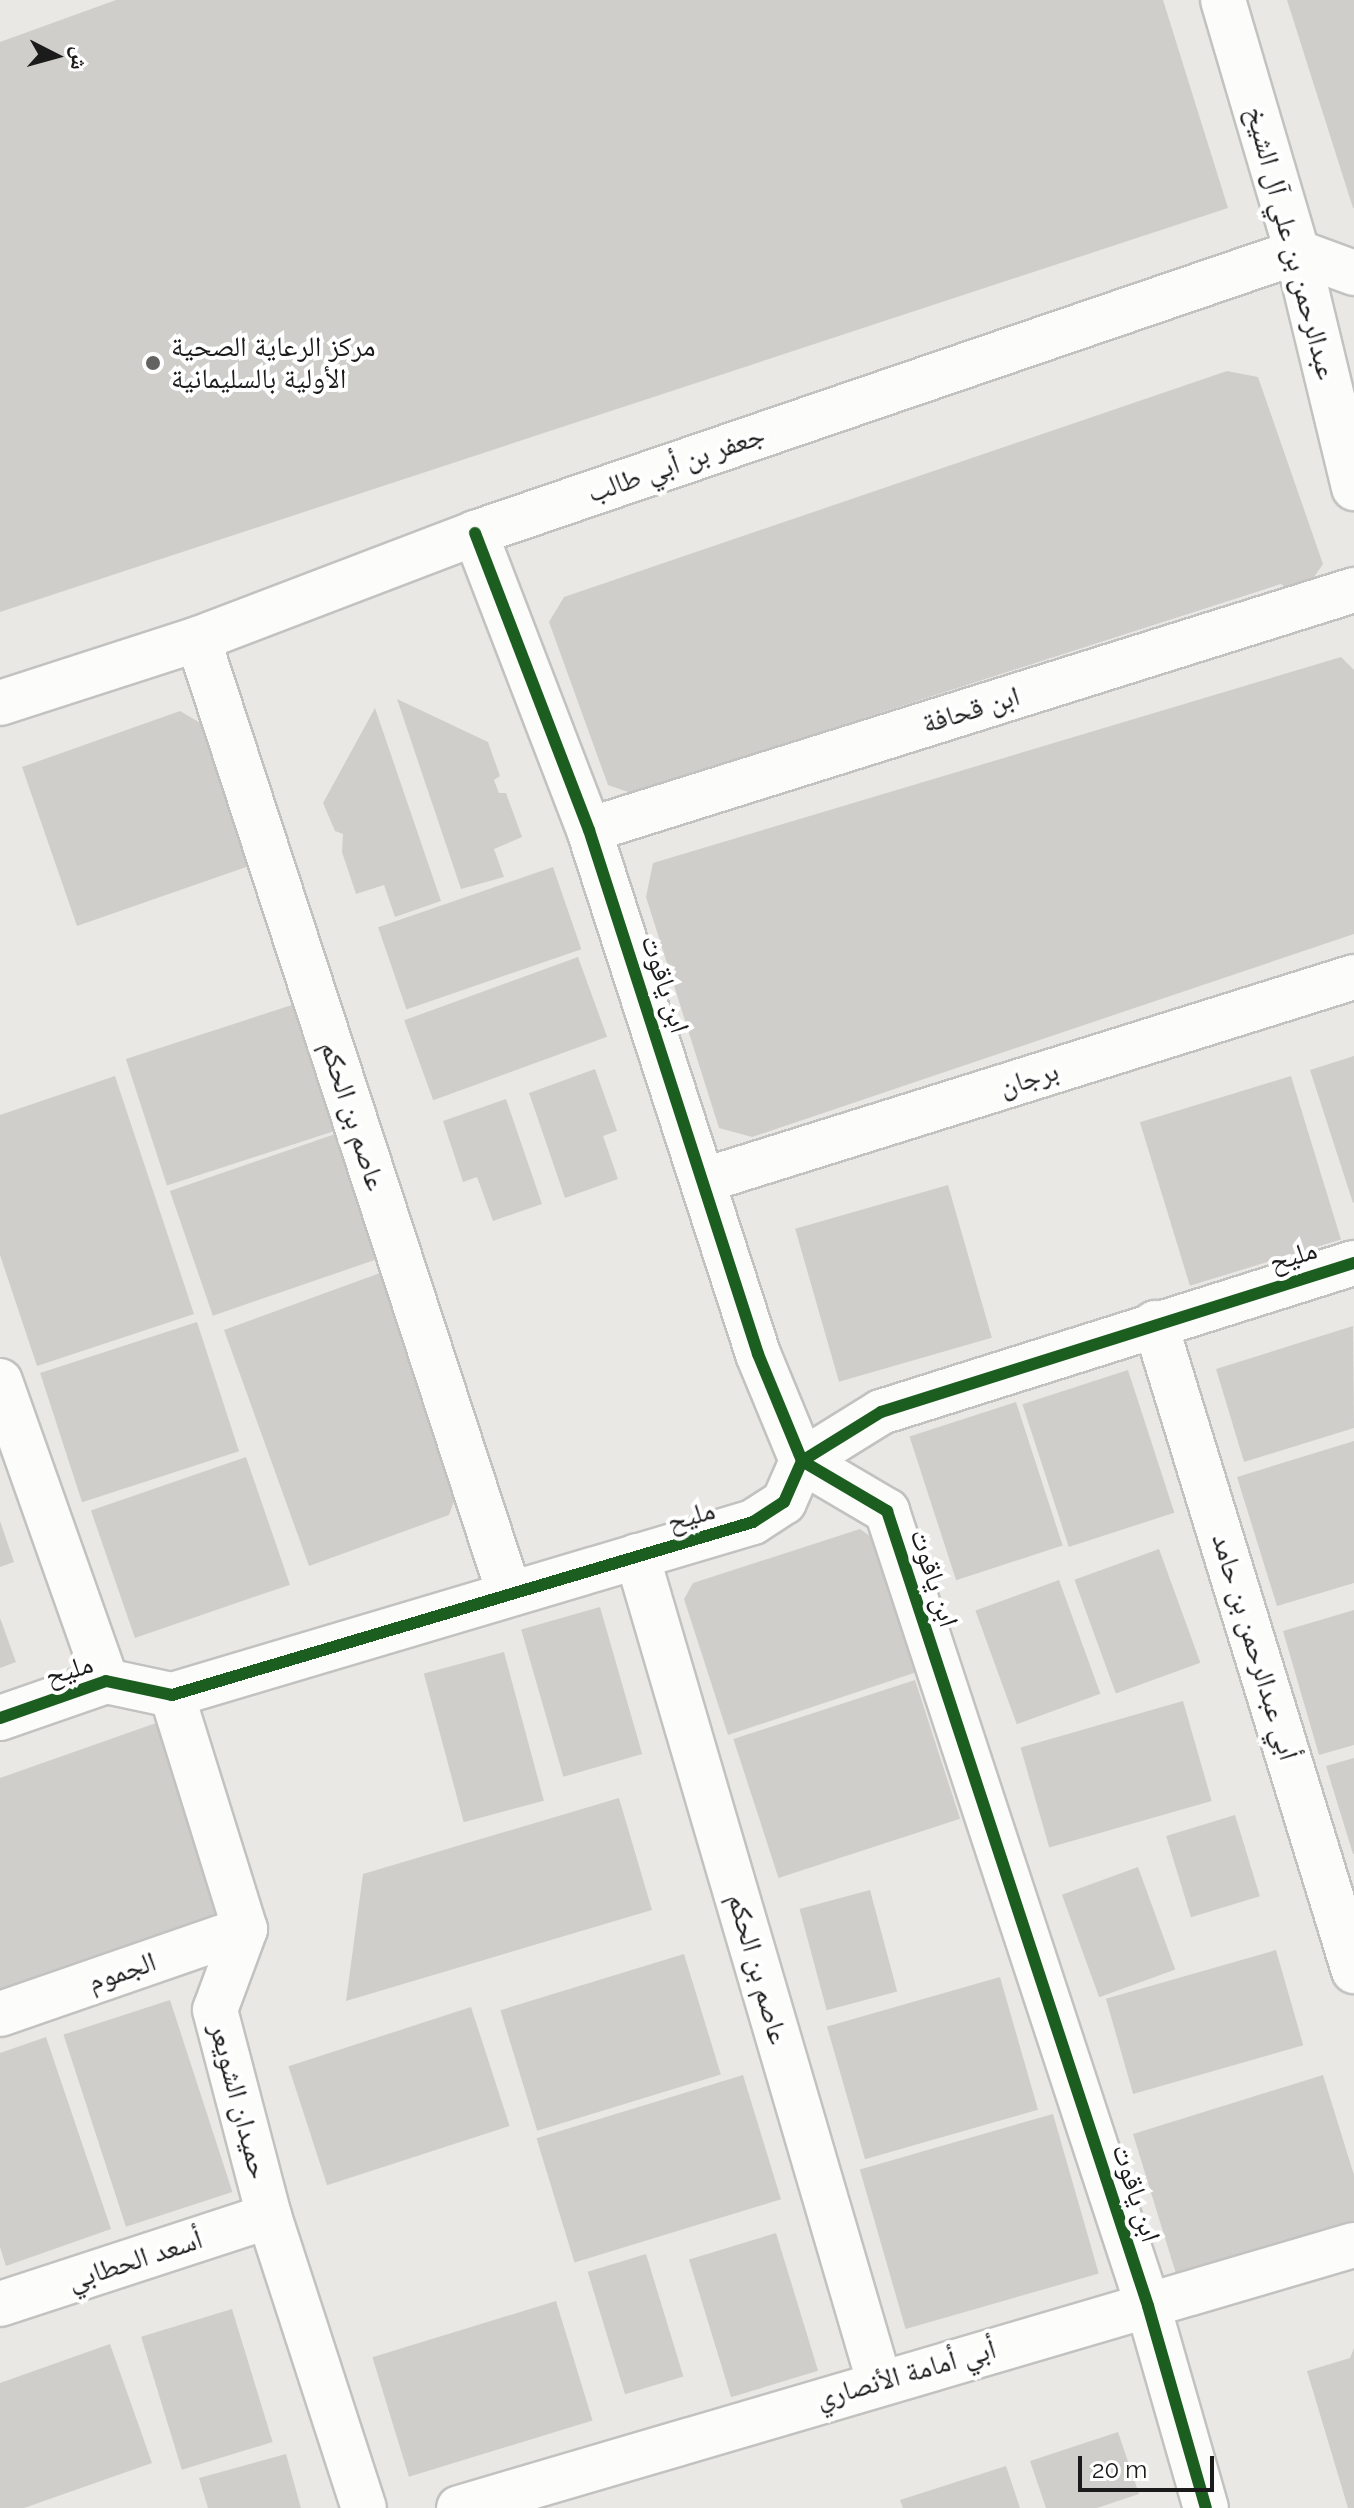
<!DOCTYPE html>
<html>
<head>
<meta charset="utf-8">
<style>
	body { margin:0 }
	#map { position:relative; width:1354px; height:2508px; overflow:hidden; background:#eae8e4; font-family:Raleway,"Noto Naskh Arabic",sans-serif }
	div>[style] { position:absolute }
	.building>* { inset:0; background:#d0cecb; transform-origin:0 0 }
	.roads { filter:drop-shadow(2px 0 #c2c2c0) drop-shadow(-2px 0 #c2c2c0) drop-shadow(0 2px #c2c2c0) drop-shadow(0 -2px #c2c2c0) }
	.minor>* { height:44px; margin:-22px; padding:0 22px; transform-origin:22px; border-radius:22px; background:#fcfcfb }
	.cycleway>* { height:12px; margin:-6px; padding:0 6px; transform-origin:6px; border-radius:6px; background:#1b5e20 }
	.dots>* { width:22px; height:22px; translate:-50% -50%; box-sizing:border-box; border:4px solid #fff; border-radius:50% }
	span { translate:-50% -50%; white-space:nowrap; text-align:center; line-height:1.15; -webkit-text-stroke:8px #fff; paint-order:stroke }
	.street-label { font-size:28px; color:#1b1b1b }
	.poi-label { font-size:28px; color:#1b1b1b }
	.left { translate:0 -50%; text-align:left }
	.north { position:absolute; left:16px; top:16px; width:80px; height:80px; -webkit-text-stroke:6px #fff; paint-order:stroke; rotate:96deg; font-size:22px; font-weight:700; line-height:32px; text-align:center; color:#1b1b1b }
	.north::after { content:''; display:block; margin:auto; width:28px; height:36px; background:#1b1b1b; clip-path:polygon(50% 0,100% 100%,50% 72%,0 100%) }
	.scale { position:absolute; left:1078px; top:2456px; width:136px; height:36px; box-sizing:border-box; border:4px solid #1b1b1b; border-top:0; padding-left:10px; font-size:24px; line-height:28px; white-space:nowrap; color:#1b1b1b; -webkit-text-stroke:6px #fff; paint-order:stroke }
</style>
</head>
<body>
<div id="map">
	<div class="building">
		<div style="clip-path:polygon(116px 0,1163px 0,1228px 208px,0 612px,0 42px)"></div>
		<div style="clip-path:polygon(1287px 0,1354px 0,1354px 208px,1353px 208px)"></div>
		<div style="clip-path:polygon(1227px 371px,1258px 377px,1323px 564px,1300px 598px,1281px 584px,631px 793px,608px 785px,549px 622px,564px 597px)"></div>
		<div style="clip-path:polygon(1341px 657px,1354px 670px,1354px 934px,752px 1137px,719px 1128px,646px 897px,653px 863px)"></div>
		<div style="clip-path:polygon(397px 699px,488px 742px,500px 776px,494px 780px,499px 793px,506px 793px,522px 837px,494px 849px,504px 877px,461px 889px)"></div>
		<div style="clip-path:polygon(375px 708px,441px 901px,395px 917px,384px 885px,356px 894px,342px 852px,343px 834px,335px 831px,323px 803px)"></div>
		<div style="clip-path:polygon(180px 711px,202px 724px,252px 865px,77px 926px,22px 767px)"></div>
		<div style="left:553px;top:867px;width:87px;height:185px;rotate:71deg"></div>
		<div style="left:578px;top:957px;width:85px;height:185px;rotate:70deg"></div>
		<div style="left:298px;top:1003px;width:133px;height:181px;rotate:72deg"></div>
		<div style="clip-path:polygon(1354px 1056px,1354px 1202px,1353px 1203px,1310px 1070px)"></div>
		<div style="clip-path:polygon(595px 1069px,617px 1131px,603px 1136px,618px 1179px,565px 1198px,529px 1093px)"></div>
		<div style="clip-path:polygon(115px 1076px,194px 1314px,37px 1366px,0 1255px,0 1115px)"></div>
		<div style="left:1291px;top:1076px;width:171px;height:158px;rotate:73deg"></div>
		<div style="clip-path:polygon(506px 1099px,542px 1204px,493px 1221px,477px 1177px,463px 1182px,443px 1121px)"></div>
		<div style="left:341px;top:1132px;width:132px;height:181px;rotate:71deg"></div>
		<div style="left:948px;top:1185px;width:159px;height:159px;rotate:74deg"></div>
		<div style="clip-path:polygon(380px 1273px,458px 1490px,449px 1515px,309px 1566px,224px 1330px)"></div>
		<div style="left:197px;top:1322px;width:136px;height:165px;rotate:72deg"></div>
		<div style="clip-path:polygon(1353px 1326px,1354px 1428px,1244px 1462px,1216px 1369px)"></div>
		<div style="left:1128px;top:1370px;width:150px;height:111px;rotate:72deg"></div>
		<div style="left:1016px;top:1402px;width:151px;height:112px;rotate:72deg"></div>
		<div style="clip-path:polygon(1354px 1441px,1354px 1583px,1277px 1606px,1237px 1477px)"></div>
		<div style="left:246px;top:1457px;width:135px;height:164px;rotate:71deg"></div>
		<div style="clip-path:polygon(0 1521px,14px 1562px,0 1567px)"></div>
		<div style="clip-path:polygon(860px 1529px,874px 1539px,917px 1672px,728px 1735px,684px 1599px,693px 1583px)"></div>
		<div style="left:1159px;top:1549px;width:121px;height:90px;rotate:70deg"></div>
		<div style="left:1059px;top:1580px;width:121px;height:89px;rotate:70deg"></div>
		<div style="left:600px;top:1607px;width:153px;height:82px;rotate:74deg"></div>
		<div style="clip-path:polygon(1354px 1610px,1354px 1745px,1319px 1755px,1283px 1631px)"></div>
		<div style="clip-path:polygon(0 1618px,16px 1662px,0 1668px)"></div>
		<div style="left:504px;top:1652px;width:154px;height:83px;rotate:75deg"></div>
		<div style="left:915px;top:1680px;width:146px;height:191px;rotate:72deg"></div>
		<div style="left:1183px;top:1701px;width:104px;height:169px;rotate:74deg"></div>
		<div style="clip-path:polygon(156px 1723px,222px 1914px,0 1993px,0 1778px)"></div>
		<div style="clip-path:polygon(1354px 1758px,1354px 1854px,1353px 1854px,1326px 1766px)"></div>
		<div style="clip-path:polygon(619px 1798px,652px 1910px,346px 2001px,363px 1874px)"></div>
		<div style="left:1235px;top:1815px;width:85px;height:72px;rotate:73deg"></div>
		<div style="left:1138px;top:1867px;width:109px;height:81px;rotate:70deg"></div>
		<div style="left:870px;top:1890px;width:105px;height:73px;rotate:75deg"></div>
		<div style="left:1276px;top:1950px;width:99px;height:177px;rotate:74deg"></div>
		<div style="left:684px;top:1954px;width:126px;height:192px;rotate:73deg"></div>
		<div style="left:1000px;top:1977px;width:138px;height:180px;rotate:74deg"></div>
		<div style="left:170px;top:2000px;width:202px;height:112px;rotate:72deg"></div>
		<div style="left:471px;top:2007px;width:125px;height:192px;rotate:72deg"></div>
		<div style="clip-path:polygon(46px 2037px,111px 2229px,6px 2266px,0 2247px,0 2053px)"></div>
		<div style="left:743px;top:2075px;width:130px;height:216px;rotate:73deg"></div>
		<div style="clip-path:polygon(1323px 2075px,1354px 2175px,1354px 2221px,1177px 2277px,1133px 2134px)"></div>
		<div style="left:1053px;top:2114px;width:166px;height:201px;rotate:74deg"></div>
		<div style="left:776px;top:2233px;width:144px;height:91px;rotate:73deg"></div>
		<div style="left:646px;top:2254px;width:128px;height:61px;rotate:73deg"></div>
		<div style="left:556px;top:2301px;width:125px;height:192px;rotate:73deg"></div>
		<div style="left:232px;top:2309px;width:139px;height:95px;rotate:73deg"></div>
		<div style="clip-path:polygon(110px 2344px,152px 2463px,24px 2508px,0 2508px,0 2383px)"></div>
		<div style="clip-path:polygon(1354px 2348px,1354px 2508px,1348px 2508px,1307px 2371px,1350px 2358px)"></div>
		<div style="clip-path:polygon(1118px 2432px,1139px 2494px,1097px 2508px,1046px 2508px,1030px 2461px)"></div>
		<div style="clip-path:polygon(286px 2454px,301px 2508px,208px 2508px,199px 2478px)"></div>
		<div style="clip-path:polygon(1006px 2466px,1020px 2508px,903px 2508px,900px 2500px)"></div>
	</div>
	<div class="roads">
		<div class="minor">
			<div style="left:1223px;top:0;width:263px;rotate:73.6deg"></div>
			<div style="left:1297px;top:252px;width:243px;rotate:76.4deg"></div>
			<div style="left:475px;top:533px;width:318px;rotate:69deg"></div>
			<div style="left:589px;top:830px;width:551px;rotate:72.12deg"></div>
			<div style="left:758px;top:1354px;width:116px;rotate:67.6deg"></div>
			<div style="left:802px;top:1461px;width:99px;rotate:30.5deg"></div>
			<div style="left:887px;top:1511px;width:837px;rotate:71.82deg"></div>
			<div style="left:1148px;top:2306px;width:210px;rotate:74deg"></div>
			<div style="left:198px;top:639px;width:1003px;rotate:71.94deg"></div>
			<div style="left:0;top:703px;width:208px;rotate:-17.9deg"></div>
			<div style="left:198px;top:639px;width:297px;rotate:-20.9deg"></div>
			<div style="left:475px;top:533px;width:869px;rotate:-18.87deg"></div>
			<div style="left:1297px;top:252px;width:61px;rotate:20.2deg"></div>
			<div style="left:589px;top:830px;width:802px;rotate:-17.42deg"></div>
			<div style="left:705px;top:1180px;width:680px;rotate:-17.37deg"></div>
			<div style="left:1155px;top:1323px;width:678px;rotate:72.93deg"></div>
			<div style="left:0;top:1381px;width:318px;rotate:70.5deg"></div>
			<div style="left:637px;top:1556px;width:860px;rotate:73.65deg"></div>
			<div style="left:172px;top:1695px;width:245px;rotate:72.7deg"></div>
			<div style="left:245px;top:1929px;width:86px;rotate:110.3deg"></div>
			<div style="left:215px;top:2010px;width:213px;rotate:75.3deg"></div>
			<div style="left:269px;top:2216px;width:307px;rotate:72deg"></div>
			<div style="left:0;top:1718px;width:112px;rotate:-19.2deg"></div>
			<div style="left:106px;top:1681px;width:67px;rotate:12deg"></div>
			<div style="left:172px;top:1695px;width:606px;rotate:-16.58deg"></div>
			<div style="left:753px;top:1522px;width:37px;rotate:-33deg"></div>
			<div style="left:784px;top:1502px;width:45px;rotate:-66.3deg"></div>
			<div style="left:802px;top:1461px;width:93px;rotate:-31.8deg"></div>
			<div style="left:881px;top:1412px;width:496px;rotate:-17.5deg"></div>
			<div style="left:0;top:2014px;width:259px;rotate:-19.1deg"></div>
			<div style="left:0;top:2304px;width:283px;rotate:-18.1deg"></div>
			<div style="left:459px;top:2508px;width:933px;rotate:-16.38deg"></div>
		</div>
	</div>
	<div class="cycleway">
		<div style="left:475px;top:533px;width:318px;rotate:69deg"></div>
		<div style="left:589px;top:830px;width:551px;rotate:72.12deg"></div>
		<div style="left:758px;top:1354px;width:116px;rotate:67.6deg"></div>
		<div style="left:802px;top:1461px;width:99px;rotate:30.5deg"></div>
		<div style="left:887px;top:1511px;width:837px;rotate:71.82deg"></div>
		<div style="left:1148px;top:2306px;width:210px;rotate:74deg"></div>
		<div style="left:0;top:1718px;width:112px;rotate:-19.2deg"></div>
		<div style="left:106px;top:1681px;width:67px;rotate:12deg"></div>
		<div style="left:172px;top:1695px;width:606px;rotate:-16.58deg"></div>
		<div style="left:753px;top:1522px;width:37px;rotate:-33deg"></div>
		<div style="left:784px;top:1502px;width:45px;rotate:-66.3deg"></div>
		<div style="left:802px;top:1461px;width:93px;rotate:-31.8deg"></div>
		<div style="left:881px;top:1412px;width:496px;rotate:-17.5deg"></div>
	</div>
	<div class="dots">
		<div style="left:153px;top:363px;background:#636361"></div>
	</div>
	<div class="street-label">
		<span style="left:1291px;top:243px;rotate:75deg">عبدالرحمن بن علي آل الشيخ</span>
		<span style="left:676px;top:464px;rotate:-19deg">جعفر بن أبي طالب</span>
		<span style="left:971px;top:710px;rotate:-17deg">ابن قحافة</span>
		<span style="left:665px;top:984px;rotate:72deg">ابن ياقوت</span>
		<span style="left:1029px;top:1079px;rotate:-17deg">برجان</span>
		<span style="left:353px;top:1116px;rotate:72deg">عاصم بن الحكم</span>
		<span style="left:1293px;top:1256px;rotate:-17deg">مليح</span>
		<span style="left:691px;top:1516px;rotate:-16deg">مليح</span>
		<span style="left:934px;top:1578px;rotate:72deg">ابن ياقوت</span>
		<span style="left:1255px;top:1647px;rotate:73deg">أبي عبدالرحمن بن حامد</span>
		<span style="left:69px;top:1670px;rotate:-17deg">مليح</span>
		<span style="left:758px;top:1969px;rotate:74deg">عاصم بن الحكم</span>
		<span style="left:122px;top:1972px;rotate:-19deg">الجموم</span>
		<span style="left:239px;top:2101px;rotate:75deg">حميدان الشويعر</span>
		<span style="left:1136px;top:2193px;rotate:72deg">ابن ياقوت</span>
		<span style="left:135px;top:2260px;rotate:-18deg">أسعد الحطابي</span>
		<span style="left:906px;top:2374px;rotate:-16deg">أبي أمامة الأنصاري</span>
	</div>
	<div class="poi-label">
		<span class="left" style="left:171px;top:363px">مركز الرعاية الصحية<br>الأولية بالسليمانية</span>
	</div>
	<div class="north">ش</div>
	<div class="scale">20 m</div>
</div>
</body>
</html>
